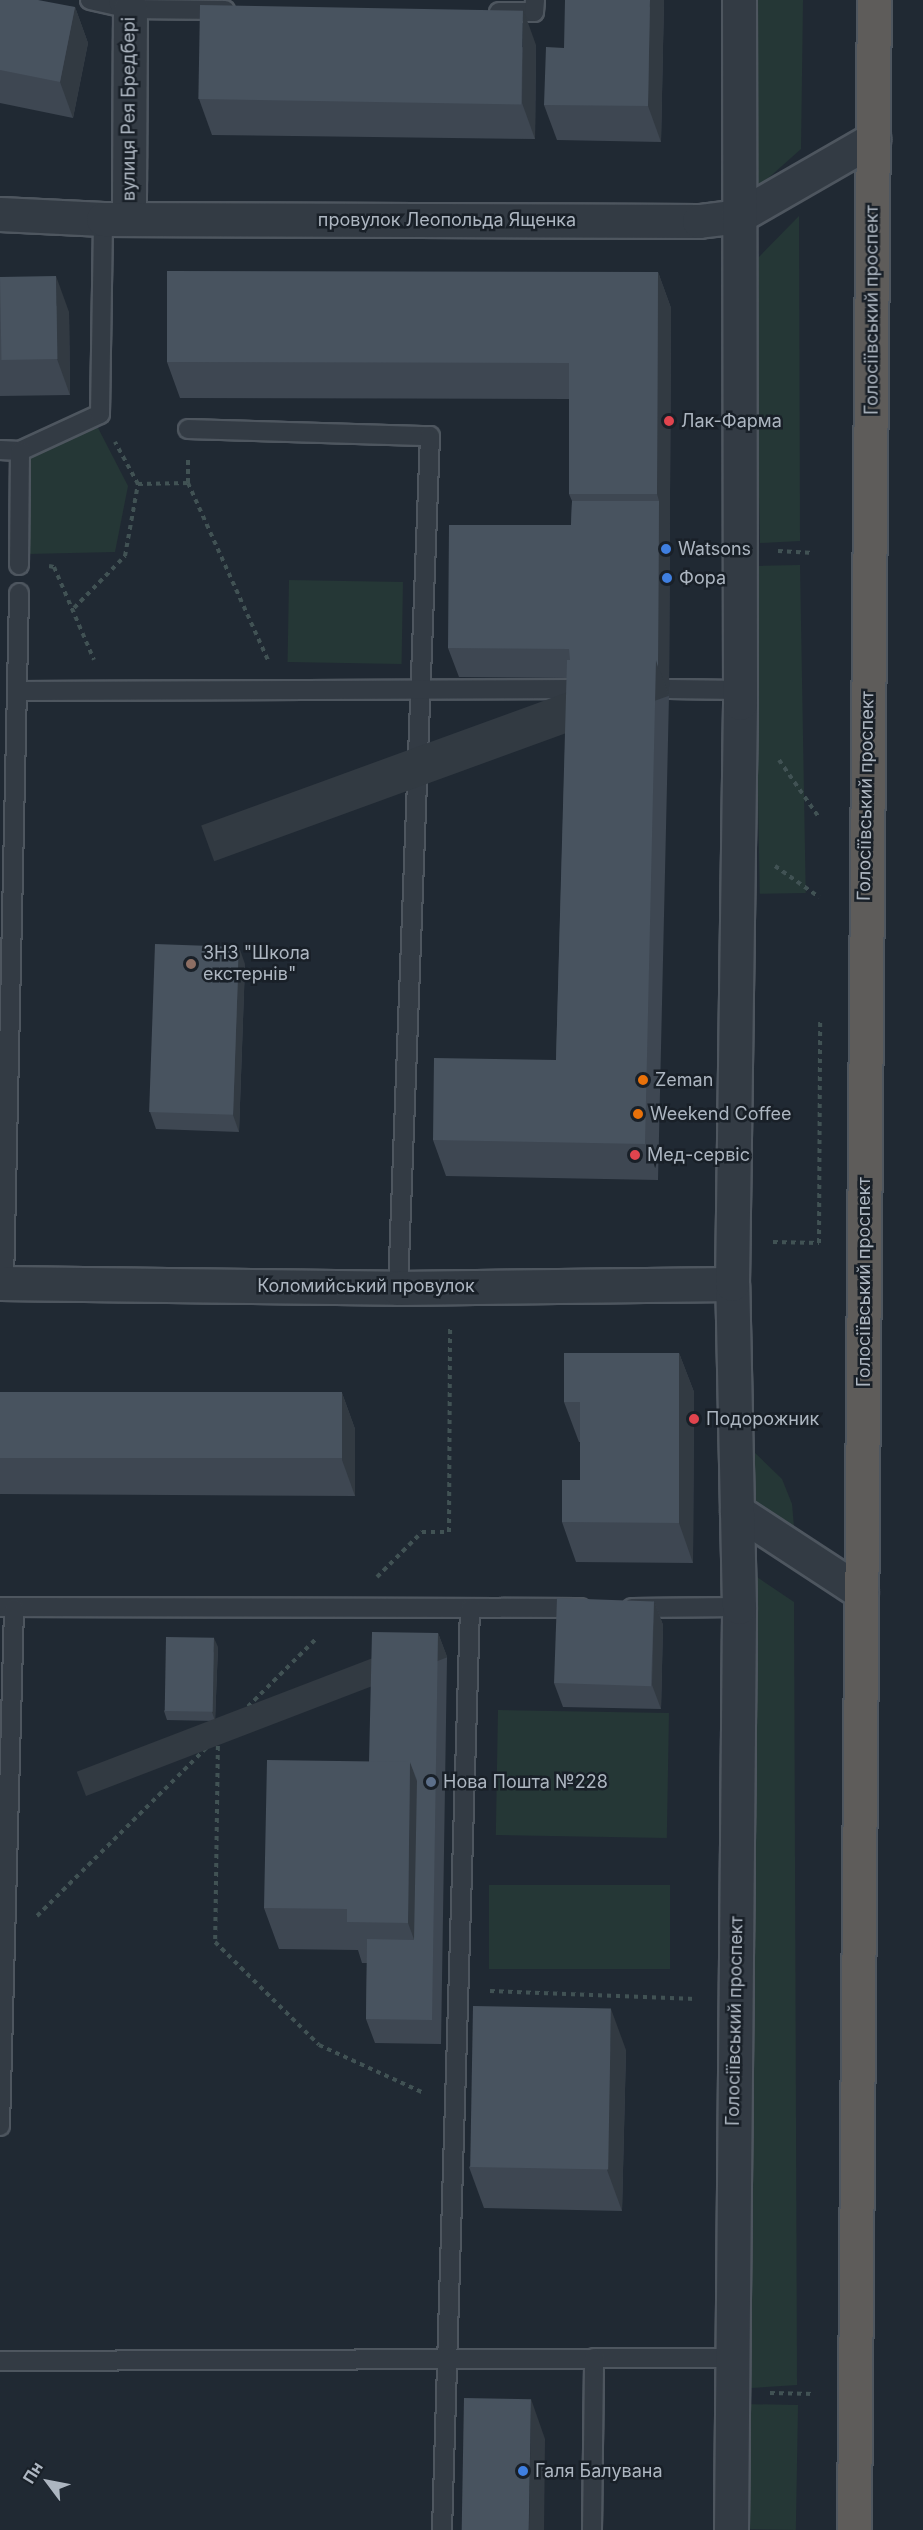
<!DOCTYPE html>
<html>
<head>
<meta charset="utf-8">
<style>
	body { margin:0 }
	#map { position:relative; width:923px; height:2530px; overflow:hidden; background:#202933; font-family:Inter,sans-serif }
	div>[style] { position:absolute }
	.green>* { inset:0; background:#253736; transform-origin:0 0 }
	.path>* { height:4px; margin-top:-2px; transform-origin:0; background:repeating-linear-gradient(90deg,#415254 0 4.5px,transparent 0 9px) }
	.roads { filter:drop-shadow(2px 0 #4e565f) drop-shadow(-2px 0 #4e565f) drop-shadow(0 2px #4e565f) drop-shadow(0 -2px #4e565f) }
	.service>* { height:18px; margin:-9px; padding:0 9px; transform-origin:9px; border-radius:9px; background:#333b44 }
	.minor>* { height:33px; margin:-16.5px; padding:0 16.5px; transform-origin:16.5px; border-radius:16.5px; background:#333b44 }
	.trunk>* { height:33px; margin:-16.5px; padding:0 16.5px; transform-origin:16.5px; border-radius:16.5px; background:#5e5c5a }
	.wall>* { inset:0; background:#3e4752 }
	.shaded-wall>* { inset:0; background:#323a42; transform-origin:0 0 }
	.building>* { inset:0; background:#48535f; transform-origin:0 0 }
	.dots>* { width:16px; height:16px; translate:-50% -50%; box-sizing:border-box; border:3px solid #192028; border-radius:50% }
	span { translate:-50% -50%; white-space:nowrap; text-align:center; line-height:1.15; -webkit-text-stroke:5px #192028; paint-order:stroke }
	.street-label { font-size:18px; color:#adb6c1 }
	.poi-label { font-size:18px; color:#adb6c1 }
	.left { translate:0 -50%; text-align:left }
	.north { position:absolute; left:18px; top:2452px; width:60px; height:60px; -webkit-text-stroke:4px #192028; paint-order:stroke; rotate:302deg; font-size:16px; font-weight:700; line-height:24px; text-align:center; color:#adb6c1 }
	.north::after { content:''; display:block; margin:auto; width:21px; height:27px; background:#adb6c1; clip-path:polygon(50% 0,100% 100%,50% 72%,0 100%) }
</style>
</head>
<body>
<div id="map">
	<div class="green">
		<div style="clip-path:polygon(757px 0,803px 0,801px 149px,756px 189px)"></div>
		<div style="clip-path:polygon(799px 216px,800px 541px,760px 543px,754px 262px)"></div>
		<div style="clip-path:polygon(97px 426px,128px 486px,115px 552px,28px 554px,29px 457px)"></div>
		<div style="left:800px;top:565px;width:328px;height:46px;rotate:89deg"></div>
		<div style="left:289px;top:580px;width:114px;height:82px;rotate:1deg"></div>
		<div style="clip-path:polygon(753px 1451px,782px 1479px,792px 1504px,795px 1538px,753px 1510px)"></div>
		<div style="clip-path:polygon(757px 1577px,794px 1602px,797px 2385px,751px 2388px)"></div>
		<div style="left:498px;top:1710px;width:171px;height:125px;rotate:1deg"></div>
		<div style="left:489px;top:1885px;width:181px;height:84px"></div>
		<div style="left:798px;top:2405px;width:125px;height:48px;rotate:91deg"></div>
	</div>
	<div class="path">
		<div style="left:188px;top:460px;width:23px;rotate:90deg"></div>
		<div style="left:188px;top:483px;width:194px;rotate:65.7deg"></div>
		<div style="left:138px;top:484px;width:50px;rotate:-1.1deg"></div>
		<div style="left:778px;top:551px;width:36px;rotate:3deg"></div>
		<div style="left:49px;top:566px;width:5px;rotate:11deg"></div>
		<div style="left:54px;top:567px;width:101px;rotate:66.7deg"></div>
		<div style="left:74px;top:608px;width:73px;rotate:-45.6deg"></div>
		<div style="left:125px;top:556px;width:73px;rotate:-79.8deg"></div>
		<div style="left:138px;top:484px;width:48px;rotate:-118.7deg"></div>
		<div style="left:779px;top:760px;width:68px;rotate:55.1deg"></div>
		<div style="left:775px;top:866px;width:54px;rotate:35.2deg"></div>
		<div style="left:773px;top:1242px;width:46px;rotate:1.2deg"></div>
		<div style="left:819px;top:1243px;width:221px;rotate:-89.7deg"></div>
		<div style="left:377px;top:1577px;width:64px;rotate:-45deg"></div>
		<div style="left:422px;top:1532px;width:27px"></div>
		<div style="left:449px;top:1532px;width:204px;rotate:-89.7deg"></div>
		<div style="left:218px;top:1737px;width:205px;rotate:90.8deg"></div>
		<div style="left:215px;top:1942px;width:146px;rotate:44.7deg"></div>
		<div style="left:319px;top:2045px;width:115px;rotate:24.6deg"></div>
		<div style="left:37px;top:1916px;width:392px;rotate:-44.8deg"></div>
		<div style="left:490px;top:1991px;width:206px;rotate:2.2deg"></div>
		<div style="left:770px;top:2393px;width:45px;rotate:1.3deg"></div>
	</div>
	<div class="roads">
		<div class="service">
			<div style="left:90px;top:0;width:41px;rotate:12.7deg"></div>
			<div style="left:130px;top:9px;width:95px;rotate:0.6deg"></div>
			<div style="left:499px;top:12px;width:35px"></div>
			<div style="left:534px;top:12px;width:12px;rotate:-85deg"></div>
			<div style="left:188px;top:429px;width:242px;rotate:1.7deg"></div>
			<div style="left:430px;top:436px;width:853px;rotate:92.15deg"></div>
			<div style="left:0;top:450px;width:20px;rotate:3deg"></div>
			<div style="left:20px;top:451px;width:88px;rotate:-24.8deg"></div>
			<div style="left:100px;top:414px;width:195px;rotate:-89.1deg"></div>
			<div style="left:19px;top:565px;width:114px;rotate:-89.5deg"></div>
			<div style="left:669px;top:689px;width:71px;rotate:0.8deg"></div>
			<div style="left:19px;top:691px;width:561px;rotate:-0.2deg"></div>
			<div style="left:4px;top:1283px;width:690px;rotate:-88.75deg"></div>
			<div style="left:0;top:1607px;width:581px;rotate:0.1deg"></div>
			<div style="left:632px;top:1608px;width:107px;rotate:-0.5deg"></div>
			<div style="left:0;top:2126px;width:518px;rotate:-88.45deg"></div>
			<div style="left:0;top:2361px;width:731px;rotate:-0.24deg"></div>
			<div style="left:442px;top:2530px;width:922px;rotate:-88.26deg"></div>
			<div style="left:592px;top:2530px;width:172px;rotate:-89.3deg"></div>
		</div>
		<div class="minor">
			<div style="left:125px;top:0;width:10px;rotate:61deg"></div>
			<div style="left:130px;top:9px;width:210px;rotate:90.3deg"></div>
			<div style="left:0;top:214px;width:103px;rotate:2.8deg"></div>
			<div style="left:103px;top:219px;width:596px;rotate:0.19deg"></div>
			<div style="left:699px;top:221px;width:40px;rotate:-7.1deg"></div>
			<div style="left:739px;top:216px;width:155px;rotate:-29.9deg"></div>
			<div style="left:0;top:1283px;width:398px;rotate:0.7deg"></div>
			<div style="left:398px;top:1288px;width:334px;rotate:-0.7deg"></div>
			<div style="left:737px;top:1511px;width:148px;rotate:33.2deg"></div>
			<div style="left:731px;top:2530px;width:923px;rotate:-89.5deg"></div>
			<div style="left:739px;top:1607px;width:323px;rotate:-91.2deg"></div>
			<div style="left:732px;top:1284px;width:581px;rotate:-89.21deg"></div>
			<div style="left:740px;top:703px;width:703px;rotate:-90.08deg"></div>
		</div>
		<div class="trunk">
			<div style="left:854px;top:2530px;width:2530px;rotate:-89.55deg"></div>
		</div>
	</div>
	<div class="wall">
		<div style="clip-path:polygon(0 0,75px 7px,88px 43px,73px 118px,0 103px)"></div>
		<div style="clip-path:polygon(664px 0,661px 142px,557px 140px,544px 105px,564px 48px)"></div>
		<div style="clip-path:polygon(536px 45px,535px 139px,212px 135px,199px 99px)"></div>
		<div style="clip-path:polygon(658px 272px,671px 308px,669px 696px,658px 1180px,446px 1176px,433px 1140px,556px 1060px,567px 678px,459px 677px,448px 648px,571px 525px,572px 501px,569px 494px,569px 399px,180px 398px,167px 362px)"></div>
		<div style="clip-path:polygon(0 277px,69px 312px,70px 395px,0 396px)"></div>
		<div style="clip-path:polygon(245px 964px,239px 1132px,156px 1129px,150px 1112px)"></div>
		<div style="clip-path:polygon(679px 1353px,694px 1392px,693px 1563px,576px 1562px,562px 1522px,580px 1480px,580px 1442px,579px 1442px,564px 1402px)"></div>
		<div style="clip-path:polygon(0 1392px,342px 1393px,355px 1429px,355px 1496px,0 1494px)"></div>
		<div style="clip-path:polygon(654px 1601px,663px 1625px,661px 1709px,563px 1707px,554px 1683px)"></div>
		<div style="clip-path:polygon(438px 1633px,447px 1657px,441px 2044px,375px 2043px,366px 2019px,367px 1963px,362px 1963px,358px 1950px,279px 1949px,264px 1908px,369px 1762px)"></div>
		<div style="clip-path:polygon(218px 1647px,215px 1721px,167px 1720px,164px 1711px)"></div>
		<div style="clip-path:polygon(626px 2050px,622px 2211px,484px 2208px,469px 2167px)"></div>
	</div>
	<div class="shaded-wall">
		<div style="clip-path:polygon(650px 0,664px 0,661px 142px,648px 106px)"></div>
		<div style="clip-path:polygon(75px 7px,88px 43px,73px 118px,60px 82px)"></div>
		<div style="clip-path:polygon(523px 9px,536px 45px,535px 139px,522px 103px)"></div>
		<div style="clip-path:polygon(658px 272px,671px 308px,669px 696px,658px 667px,659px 501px,657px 494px)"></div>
		<div style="clip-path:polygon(56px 276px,69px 312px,70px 395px,57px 359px)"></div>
		<div style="left:656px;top:660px;width:38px;height:484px;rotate:70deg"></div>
		<div style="clip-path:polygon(239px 947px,245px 964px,239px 1132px,233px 1115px)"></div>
		<div style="clip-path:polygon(679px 1353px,694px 1392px,693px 1563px,679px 1523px)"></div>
		<div style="clip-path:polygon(342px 1393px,355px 1429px,355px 1496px,342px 1460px)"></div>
		<div style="clip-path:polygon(654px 1601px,663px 1625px,661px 1709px,652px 1685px)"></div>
		<div style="left:438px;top:1633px;width:26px;height:387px;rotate:69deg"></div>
		<div style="clip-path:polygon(214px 1638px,218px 1647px,215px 1721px,212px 1712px)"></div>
		<div style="clip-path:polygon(410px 1762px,425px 1804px,423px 1964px,408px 1923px)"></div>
		<div style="clip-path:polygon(611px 2009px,626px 2050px,622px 2211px,607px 2170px)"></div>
		<div style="clip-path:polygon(531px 2399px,545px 2439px,544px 2530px,529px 2530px)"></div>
	</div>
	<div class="building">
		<div style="clip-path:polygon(0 0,38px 0,75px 7px,60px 82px,0 70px)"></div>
		<div style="clip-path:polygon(565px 0,650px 0,648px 106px,544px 105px,546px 47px,564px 48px)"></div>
		<div style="left:200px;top:5px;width:323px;height:94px;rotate:1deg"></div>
		<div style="clip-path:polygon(167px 271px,658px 272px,657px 494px,569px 494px,569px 363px,167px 362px)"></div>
		<div style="left:56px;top:276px;width:83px;height:56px;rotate:89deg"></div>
		<div style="clip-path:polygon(572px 501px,659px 501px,658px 667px,656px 660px,570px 660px,569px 649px,448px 648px,449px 525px,571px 525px)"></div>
		<div style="clip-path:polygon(567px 660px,656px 660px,645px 1144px,433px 1140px,434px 1058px,556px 1060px)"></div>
		<div style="left:155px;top:944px;width:84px;height:168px;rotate:2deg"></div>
		<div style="clip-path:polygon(564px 1353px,679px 1353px,679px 1523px,562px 1522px,562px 1480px,580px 1480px,580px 1402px,564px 1402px)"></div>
		<div style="left:0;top:1392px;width:342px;height:66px"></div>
		<div style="left:557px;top:1598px;width:97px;height:85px;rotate:2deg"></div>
		<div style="clip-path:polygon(372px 1632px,438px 1633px,432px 2020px,366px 2019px,367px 1939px,414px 1940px,417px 1780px,410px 1762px,369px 1762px)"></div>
		<div style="left:166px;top:1637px;width:48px;height:74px;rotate:1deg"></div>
		<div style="clip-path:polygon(267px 1760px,410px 1762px,408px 1923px,347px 1922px,347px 1909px,264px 1908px)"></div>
		<div style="left:473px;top:2006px;width:138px;height:161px;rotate:1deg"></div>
		<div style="left:464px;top:2398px;width:67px;height:132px;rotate:1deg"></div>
	</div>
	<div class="dots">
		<div style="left:669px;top:421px;background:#e0444e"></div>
		<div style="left:666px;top:549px;background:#3f7fe0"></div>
		<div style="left:667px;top:578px;background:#3f7fe0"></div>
		<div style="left:191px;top:964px;background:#8d6e63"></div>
		<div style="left:643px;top:1080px;background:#e8710a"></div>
		<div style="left:638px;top:1114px;background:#e8710a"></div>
		<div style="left:635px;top:1155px;background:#e0444e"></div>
		<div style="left:694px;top:1419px;background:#e0444e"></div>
		<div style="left:431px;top:1782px;background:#5c6f8a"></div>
		<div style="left:523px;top:2471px;background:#3f7fe0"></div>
	</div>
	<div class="street-label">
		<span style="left:129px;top:109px;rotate:-90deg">вулиця Рея Бредбері</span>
		<span style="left:447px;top:220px">провулок Леопольда Ященка</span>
		<span style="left:872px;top:310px;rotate:-90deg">Голосіївський проспект</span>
		<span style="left:866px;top:796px;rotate:-89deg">Голосіївський проспект</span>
		<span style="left:864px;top:1282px;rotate:-90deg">Голосіївський проспект</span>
		<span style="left:366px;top:1286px">Коломийський провулок</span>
		<span style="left:735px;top:2021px;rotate:-89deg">Голосіївський проспект</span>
	</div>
	<div class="poi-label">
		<span class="left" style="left:681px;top:421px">Лак-Фарма</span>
		<span class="left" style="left:678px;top:549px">Watsons</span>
		<span class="left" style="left:679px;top:578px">Фора</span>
		<span class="left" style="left:203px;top:964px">ЗНЗ "Школа<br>екстернів"</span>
		<span class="left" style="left:655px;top:1080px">Zeman</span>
		<span class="left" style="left:650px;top:1114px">Weekend Coffee</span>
		<span class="left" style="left:647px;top:1155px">Мед-сервіс</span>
		<span class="left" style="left:706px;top:1419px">Подорожник</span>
		<span class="left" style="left:443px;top:1782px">Нова Пошта №228</span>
		<span class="left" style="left:535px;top:2471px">Галя Балувана</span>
	</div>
	<div class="north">Пн</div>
</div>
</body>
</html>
